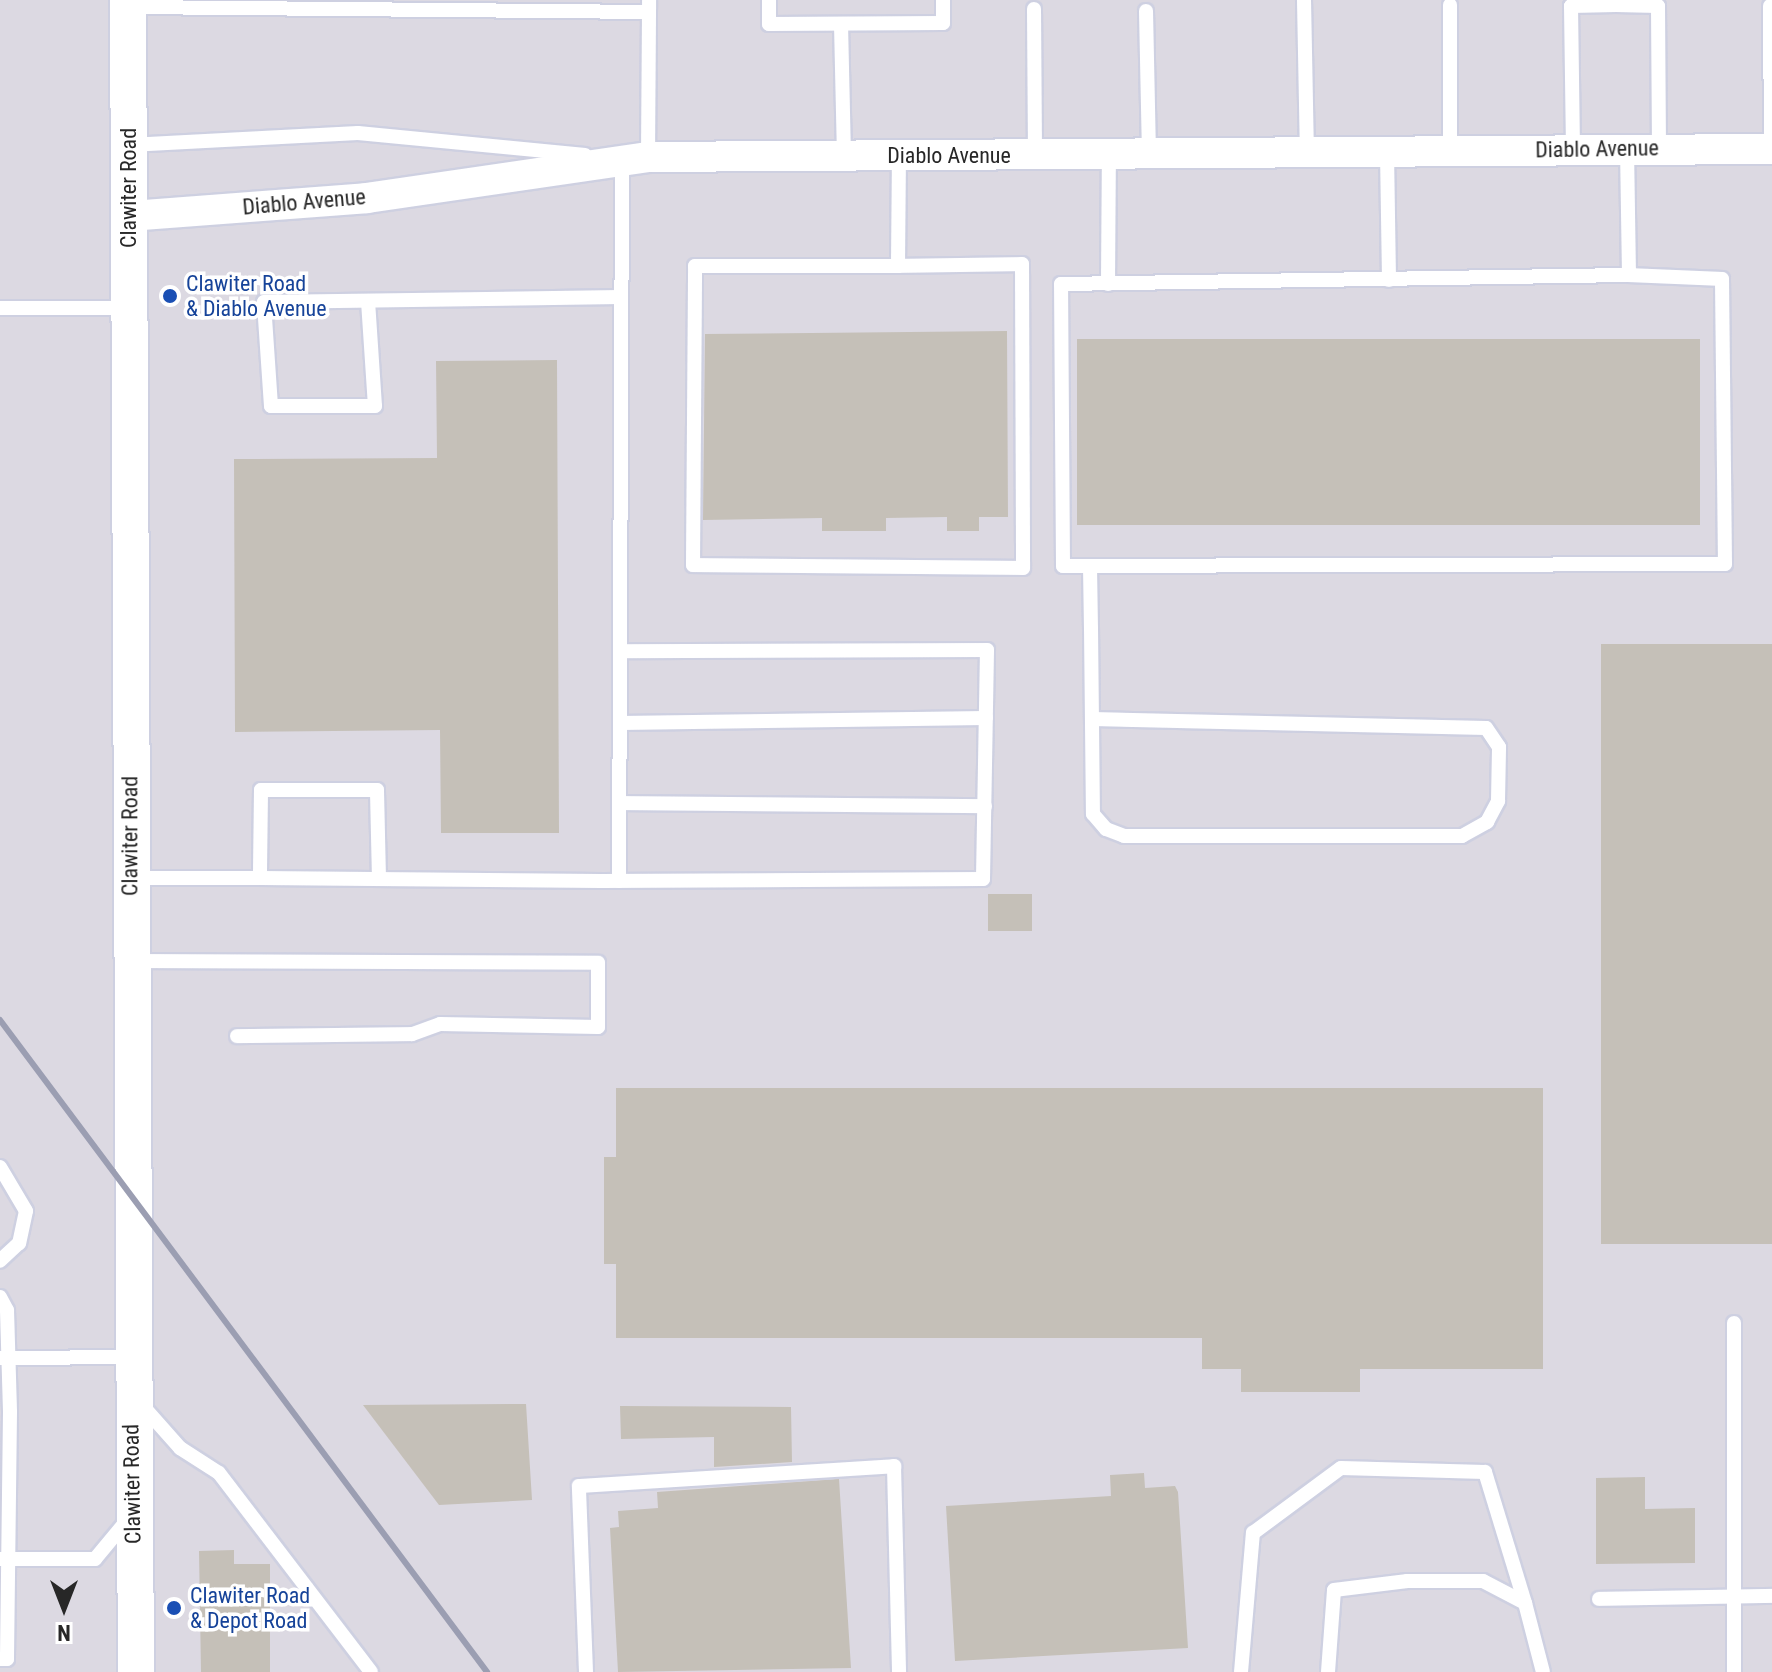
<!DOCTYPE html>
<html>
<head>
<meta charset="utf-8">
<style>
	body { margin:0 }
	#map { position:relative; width:1772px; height:1672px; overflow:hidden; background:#eae3d8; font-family:"Roboto Condensed",sans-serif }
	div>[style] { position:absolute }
	.industrial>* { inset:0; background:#dcd9e2; transform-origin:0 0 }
	.building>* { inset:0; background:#c5c0b8; transform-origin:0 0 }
	.roads { filter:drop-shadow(2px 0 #ced0e1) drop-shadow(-2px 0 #ced0e1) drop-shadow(0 2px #ced0e1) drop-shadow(0 -2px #ced0e1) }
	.service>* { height:14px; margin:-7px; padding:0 7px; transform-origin:7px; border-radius:7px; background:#fff }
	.minor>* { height:30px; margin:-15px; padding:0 15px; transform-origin:15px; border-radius:15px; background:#fff }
	.tertiary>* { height:36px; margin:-18px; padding:0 18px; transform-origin:18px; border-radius:18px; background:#fff }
	.rail>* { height:6px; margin:-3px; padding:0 3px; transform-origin:3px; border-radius:3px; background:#9b9eb2 }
	.dots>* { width:22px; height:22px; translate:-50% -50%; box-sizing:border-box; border:4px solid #fff; border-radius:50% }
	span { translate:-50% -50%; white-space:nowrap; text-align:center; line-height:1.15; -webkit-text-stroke:7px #fff; paint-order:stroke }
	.street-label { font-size:22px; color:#272727 }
	.transit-label { font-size:22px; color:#164399 }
	.left { translate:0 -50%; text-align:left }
	.north { position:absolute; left:24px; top:1568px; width:80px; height:80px; -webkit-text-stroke:6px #fff; paint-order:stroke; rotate:180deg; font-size:22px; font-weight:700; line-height:32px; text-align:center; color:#272727 }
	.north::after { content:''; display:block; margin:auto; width:28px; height:36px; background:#272727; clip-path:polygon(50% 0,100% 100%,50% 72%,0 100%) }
</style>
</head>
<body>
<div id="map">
	<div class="industrial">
		<div style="left:0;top:0;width:1772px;height:1672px"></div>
	</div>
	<div class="building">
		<div style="clip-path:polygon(1007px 331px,1008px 517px,979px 517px,979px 531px,947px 531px,947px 517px,886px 518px,886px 531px,822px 531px,822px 518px,703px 520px,705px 334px)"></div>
		<div style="left:1700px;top:339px;width:186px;height:623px;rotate:90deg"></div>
		<div style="clip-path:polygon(557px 360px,559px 833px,441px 833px,440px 730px,235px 732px,234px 459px,437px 458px,436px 361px)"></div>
		<div style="left:1601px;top:644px;width:171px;height:600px"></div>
		<div style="left:988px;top:894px;width:44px;height:37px"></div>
		<div style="clip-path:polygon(616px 1088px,1543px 1088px,1543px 1369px,1360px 1369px,1360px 1392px,1241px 1392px,1241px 1369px,1202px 1369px,1202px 1338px,616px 1338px,616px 1264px,604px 1264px,604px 1157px,616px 1157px)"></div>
		<div style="clip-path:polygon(526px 1404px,532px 1500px,439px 1505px,363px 1405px)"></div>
		<div style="clip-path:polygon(620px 1406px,791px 1407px,792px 1462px,714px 1467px,714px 1437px,621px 1439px)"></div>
		<div style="clip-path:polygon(1144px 1473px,1145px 1488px,1175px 1486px,1178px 1492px,1188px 1648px,955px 1661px,946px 1506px,1111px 1496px,1110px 1475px)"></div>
		<div style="clip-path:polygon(1645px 1477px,1645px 1509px,1695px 1508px,1695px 1563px,1596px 1564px,1596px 1478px)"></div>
		<div style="clip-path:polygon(839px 1479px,851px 1668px,618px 1672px,610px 1528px,619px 1527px,618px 1511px,658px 1508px,657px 1492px)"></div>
		<div style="clip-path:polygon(234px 1550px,234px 1564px,270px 1564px,270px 1672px,201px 1672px,199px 1551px)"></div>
	</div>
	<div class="roads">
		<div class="service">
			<div style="left:769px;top:0;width:24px;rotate:90deg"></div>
			<div style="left:769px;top:24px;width:174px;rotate:-0.3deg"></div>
			<div style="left:943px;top:23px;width:23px;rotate:-90deg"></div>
			<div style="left:1304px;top:0;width:153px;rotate:88.9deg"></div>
			<div style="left:1770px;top:6px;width:143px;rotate:89.6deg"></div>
			<div style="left:130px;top:7px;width:519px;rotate:0.55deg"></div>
			<div style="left:1034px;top:9px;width:146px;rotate:89.6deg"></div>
			<div style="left:1146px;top:11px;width:143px;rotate:88.8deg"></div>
			<div style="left:841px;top:24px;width:133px;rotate:88.7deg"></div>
			<div style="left:129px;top:145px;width:229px;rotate:-3deg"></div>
			<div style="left:358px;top:133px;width:228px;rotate:5.5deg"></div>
			<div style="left:1627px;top:148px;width:127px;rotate:89.1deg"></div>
			<div style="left:1573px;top:149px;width:143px;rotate:-90.8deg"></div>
			<div style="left:1571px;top:6px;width:45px;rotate:-1.3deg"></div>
			<div style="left:1616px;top:5px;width:42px;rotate:1.4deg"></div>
			<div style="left:1658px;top:6px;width:141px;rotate:89.6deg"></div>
			<div style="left:1387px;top:152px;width:128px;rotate:89.1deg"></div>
			<div style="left:1450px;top:152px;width:147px;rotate:-90deg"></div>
			<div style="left:648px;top:157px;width:157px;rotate:-89.6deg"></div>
			<div style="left:898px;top:266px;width:124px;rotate:-0.9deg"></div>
			<div style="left:1022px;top:264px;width:304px;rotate:89.8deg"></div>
			<div style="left:1023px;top:568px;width:330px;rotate:-179.5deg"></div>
			<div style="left:693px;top:565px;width:299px;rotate:-89.6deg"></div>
			<div style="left:695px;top:266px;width:203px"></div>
			<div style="left:898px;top:266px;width:110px;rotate:-89.5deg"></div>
			<div style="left:1629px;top:275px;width:93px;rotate:2.5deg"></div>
			<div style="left:1722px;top:279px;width:285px;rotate:89.4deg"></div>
			<div style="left:1725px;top:564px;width:662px;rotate:179.83deg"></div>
			<div style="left:1063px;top:566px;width:282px;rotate:-90.4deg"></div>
			<div style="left:1061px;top:284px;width:568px;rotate:-0.91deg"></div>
			<div style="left:1108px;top:284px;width:130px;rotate:-89.6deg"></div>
			<div style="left:368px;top:301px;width:105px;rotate:86.2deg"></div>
			<div style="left:375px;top:406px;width:104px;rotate:180deg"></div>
			<div style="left:271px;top:406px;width:104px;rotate:-93.9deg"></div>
			<div style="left:264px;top:302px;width:357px;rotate:-0.8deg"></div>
			<div style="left:0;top:308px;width:128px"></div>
			<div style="left:1090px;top:566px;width:62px;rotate:89.1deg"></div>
			<div style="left:1091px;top:628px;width:186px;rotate:89.4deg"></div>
			<div style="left:1093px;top:814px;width:20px;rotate:49deg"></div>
			<div style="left:1106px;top:829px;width:19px;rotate:21deg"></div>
			<div style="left:1124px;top:836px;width:338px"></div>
			<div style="left:1462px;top:836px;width:29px;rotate:-29deg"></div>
			<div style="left:1487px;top:822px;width:24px;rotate:-62deg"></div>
			<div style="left:1498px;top:801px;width:54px;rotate:-88.9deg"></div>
			<div style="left:1499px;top:747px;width:23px;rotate:-124deg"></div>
			<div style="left:1486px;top:728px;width:394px;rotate:-178.7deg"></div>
			<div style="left:620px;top:723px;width:366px;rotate:-0.8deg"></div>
			<div style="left:620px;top:803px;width:365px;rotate:0.5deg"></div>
			<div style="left:133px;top:878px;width:127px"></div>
			<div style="left:379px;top:879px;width:89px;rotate:-91.3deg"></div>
			<div style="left:377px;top:790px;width:116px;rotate:180deg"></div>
			<div style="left:261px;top:790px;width:88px;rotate:90.7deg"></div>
			<div style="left:260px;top:878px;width:341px;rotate:0.5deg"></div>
			<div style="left:601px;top:881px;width:382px;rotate:-0.3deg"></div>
			<div style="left:983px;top:879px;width:229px;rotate:-89deg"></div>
			<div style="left:987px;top:650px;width:367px;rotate:179.8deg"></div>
			<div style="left:619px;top:881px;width:722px;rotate:-89.76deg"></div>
			<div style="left:135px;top:961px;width:463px;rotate:0.2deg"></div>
			<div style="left:598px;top:963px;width:64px;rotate:90deg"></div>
			<div style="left:598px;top:1027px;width:158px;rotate:-178.9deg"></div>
			<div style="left:440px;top:1024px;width:30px;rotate:160deg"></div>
			<div style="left:412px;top:1034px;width:175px;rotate:179.3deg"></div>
			<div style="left:0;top:1167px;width:51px;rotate:59.4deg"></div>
			<div style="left:26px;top:1211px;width:33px;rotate:102deg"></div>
			<div style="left:19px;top:1243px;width:26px;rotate:137deg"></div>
			<div style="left:0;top:1297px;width:15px;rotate:62deg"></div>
			<div style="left:7px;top:1310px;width:102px;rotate:88.3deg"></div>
			<div style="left:10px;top:1412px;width:247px;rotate:90.7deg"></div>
			<div style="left:7px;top:1659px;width:7px;rotate:180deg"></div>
			<div style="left:0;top:1358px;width:131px;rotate:-0.4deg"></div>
			<div style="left:141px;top:1404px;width:59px;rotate:48.4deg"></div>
			<div style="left:180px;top:1448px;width:46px;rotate:32.7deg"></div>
			<div style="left:219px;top:1473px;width:250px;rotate:52.6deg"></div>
			<div style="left:0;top:1559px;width:95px"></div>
			<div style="left:95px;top:1559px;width:53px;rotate:-50.3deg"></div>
			<div style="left:1599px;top:1599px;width:173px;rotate:-1deg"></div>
			<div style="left:586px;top:1672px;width:186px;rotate:-92.2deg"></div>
			<div style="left:579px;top:1486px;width:316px;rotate:-3.6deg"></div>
			<div style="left:894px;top:1466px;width:206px;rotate:88.6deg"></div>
			<div style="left:1241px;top:1672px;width:140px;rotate:-85.1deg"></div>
			<div style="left:1253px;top:1533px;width:109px;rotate:-36.5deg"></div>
			<div style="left:1341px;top:1468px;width:144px;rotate:1.6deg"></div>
			<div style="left:1485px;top:1472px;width:137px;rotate:73deg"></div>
			<div style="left:1328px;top:1672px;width:82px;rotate:-85.8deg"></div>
			<div style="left:1334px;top:1590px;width:74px;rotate:-7deg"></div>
			<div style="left:1407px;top:1581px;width:76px"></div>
			<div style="left:1483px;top:1581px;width:47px;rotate:27.6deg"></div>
			<div style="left:1525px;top:1603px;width:71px;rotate:75.4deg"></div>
			<div style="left:1734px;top:1672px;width:349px;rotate:-90deg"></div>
		</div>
		<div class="minor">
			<div style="left:130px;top:216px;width:238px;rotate:-4.3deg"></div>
			<div style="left:367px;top:198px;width:284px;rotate:-8.3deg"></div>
			<div style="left:648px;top:157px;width:1124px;rotate:-0.41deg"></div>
		</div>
		<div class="tertiary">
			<div style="left:128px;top:0;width:1672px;rotate:89.73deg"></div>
		</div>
	</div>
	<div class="rail">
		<div style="left:0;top:1020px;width:814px;rotate:53.24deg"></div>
	</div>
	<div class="dots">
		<div style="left:170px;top:296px;background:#1a4fb4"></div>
		<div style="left:174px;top:1608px;background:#1a4fb4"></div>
	</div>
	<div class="street-label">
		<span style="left:1597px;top:149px;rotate:-1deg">Diablo Avenue</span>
		<span style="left:949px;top:156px">Diablo Avenue</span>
		<span style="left:129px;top:188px;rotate:-90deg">Clawiter Road</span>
		<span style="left:304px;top:202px;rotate:-5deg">Diablo Avenue</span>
		<span style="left:130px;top:836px;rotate:-90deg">Clawiter Road</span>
		<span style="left:132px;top:1484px;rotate:-91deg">Clawiter Road</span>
	</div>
	<div class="transit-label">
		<span class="left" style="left:186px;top:296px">Clawiter Road<br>&amp; Diablo Avenue</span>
		<span class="left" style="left:190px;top:1608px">Clawiter Road<br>&amp; Depot Road</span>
	</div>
	<div class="north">N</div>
</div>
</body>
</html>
